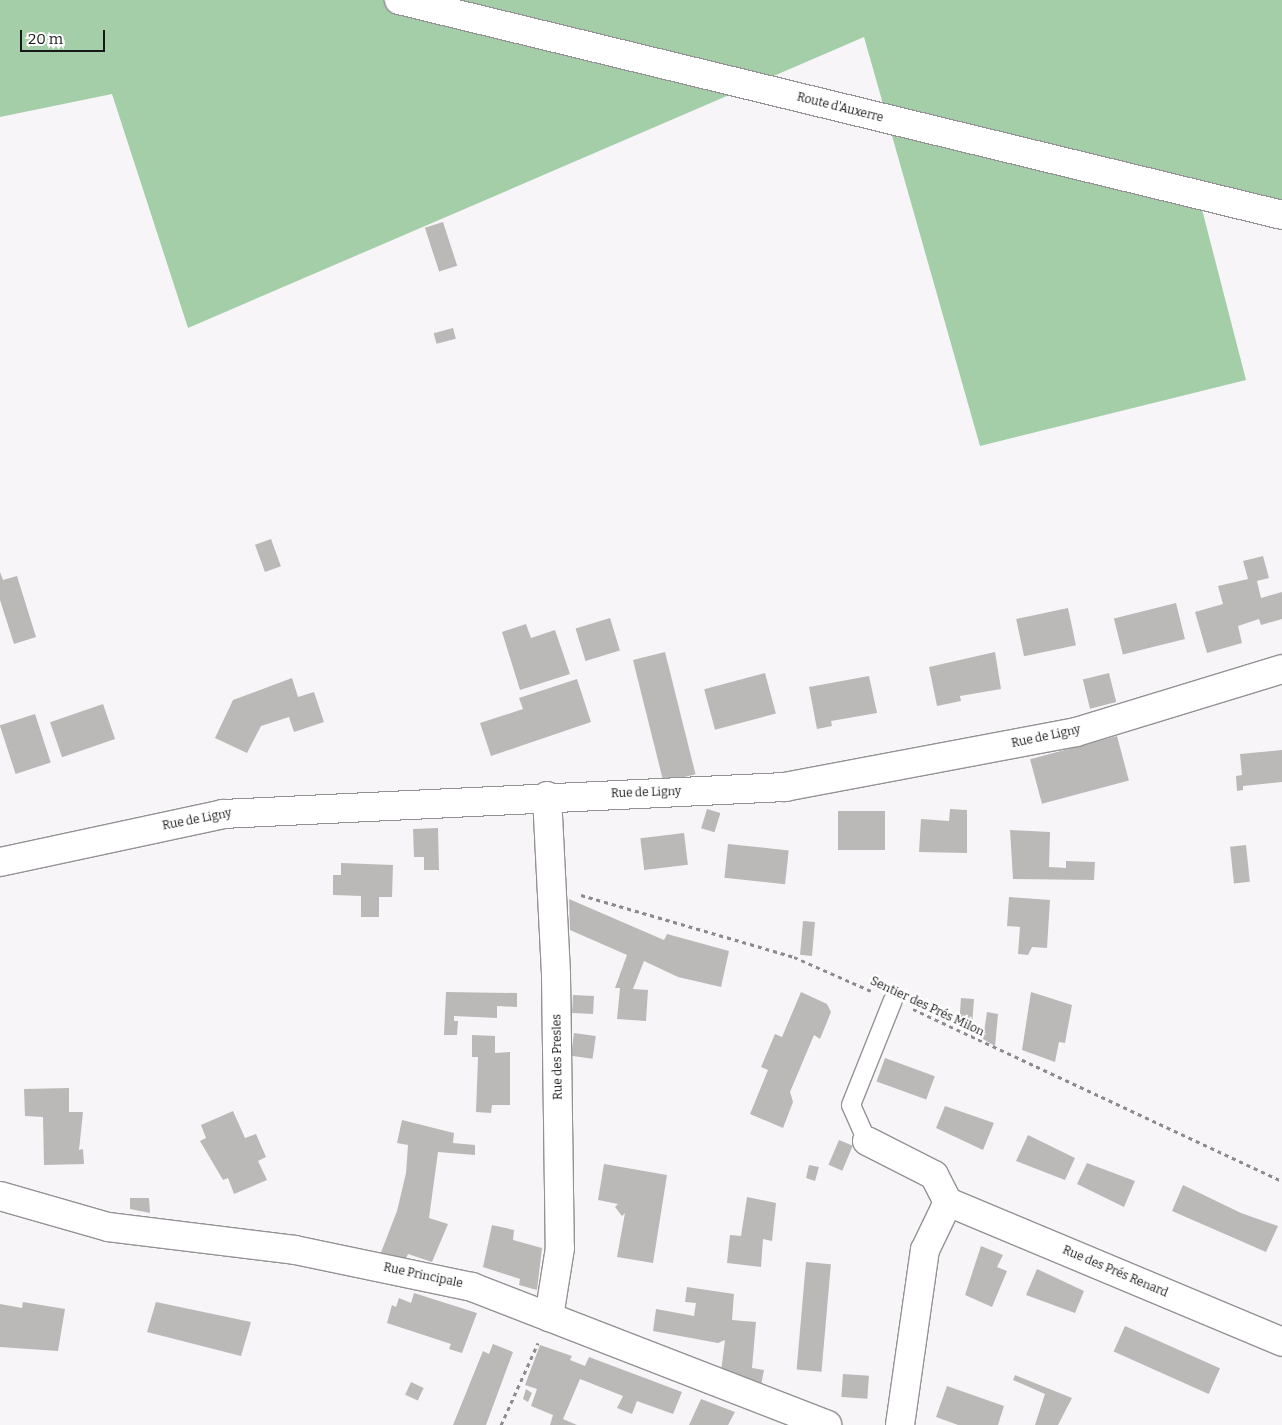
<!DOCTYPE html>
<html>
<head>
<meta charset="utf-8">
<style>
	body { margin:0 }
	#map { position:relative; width:1282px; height:1425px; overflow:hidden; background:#f8f5f8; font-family:Bitter,serif }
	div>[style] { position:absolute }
	.forest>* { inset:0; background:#a4cea8 }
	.building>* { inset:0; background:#bbb9b7; transform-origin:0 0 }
	.path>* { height:3px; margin-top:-1.5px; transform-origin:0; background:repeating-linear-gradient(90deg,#8c8b8c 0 4px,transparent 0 8px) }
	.roads { filter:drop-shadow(1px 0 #949294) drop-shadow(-1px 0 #949294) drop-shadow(0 1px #949294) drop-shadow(0 -1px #949294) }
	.service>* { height:18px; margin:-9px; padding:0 9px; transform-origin:9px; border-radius:9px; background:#fff }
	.minor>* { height:28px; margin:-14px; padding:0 14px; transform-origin:14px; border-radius:14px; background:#fff }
	.tertiary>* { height:28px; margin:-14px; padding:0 14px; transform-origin:14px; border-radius:14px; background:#fff }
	span { translate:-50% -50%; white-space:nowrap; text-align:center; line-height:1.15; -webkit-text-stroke:4px #fff; paint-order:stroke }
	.street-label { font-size:12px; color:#181818 }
	.scale { position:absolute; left:20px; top:30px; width:85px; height:22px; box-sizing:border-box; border:2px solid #181818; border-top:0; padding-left:6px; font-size:15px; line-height:18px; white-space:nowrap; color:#181818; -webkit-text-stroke:4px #fff; paint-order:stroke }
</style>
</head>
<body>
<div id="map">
	<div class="forest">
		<div style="clip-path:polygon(0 0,1282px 0,1282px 205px,1196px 186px,1246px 380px,980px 446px,864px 37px,188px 328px,112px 94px,0 117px)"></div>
	</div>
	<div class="building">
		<div style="left:443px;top:222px;width:46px;height:19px;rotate:72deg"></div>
		<div style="left:453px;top:328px;width:11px;height:20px;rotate:75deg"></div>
		<div style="left:271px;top:539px;width:29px;height:17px;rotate:70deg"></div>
		<div style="clip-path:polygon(1263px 556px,1269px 578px,1257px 581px,1261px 598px,1282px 592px,1282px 619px,1261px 625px,1259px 619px,1238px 626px,1242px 643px,1207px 653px,1195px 612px,1223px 604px,1218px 586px,1248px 579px,1243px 561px)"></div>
		<div style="clip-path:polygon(0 572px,3px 580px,17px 576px,36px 637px,14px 644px,0 600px)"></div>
		<div style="left:1176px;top:603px;width:37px;height:64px;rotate:76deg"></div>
		<div style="left:1068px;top:608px;width:38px;height:53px;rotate:78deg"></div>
		<div style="left:610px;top:618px;width:34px;height:36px;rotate:73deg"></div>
		<div style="clip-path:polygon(526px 624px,531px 638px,555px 630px,570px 674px,520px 690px,502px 632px)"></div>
		<div style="left:665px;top:652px;width:126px;height:33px;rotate:76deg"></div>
		<div style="clip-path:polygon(995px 652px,1001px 689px,960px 696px,961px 701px,937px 706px,929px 667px)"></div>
		<div style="left:765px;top:673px;width:42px;height:63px;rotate:75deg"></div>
		<div style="left:1109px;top:673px;width:30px;height:27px;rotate:76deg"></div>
		<div style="clip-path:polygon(869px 676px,877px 713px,831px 721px,832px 726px,817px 729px,809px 687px)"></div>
		<div style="clip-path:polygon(292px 678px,298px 697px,314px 692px,324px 722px,294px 732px,289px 717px,261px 726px,247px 753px,215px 738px,233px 700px)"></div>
		<div style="clip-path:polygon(577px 679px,591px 722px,491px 756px,480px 723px,523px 709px,519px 698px)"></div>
		<div style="left:103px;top:704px;width:37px;height:56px;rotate:71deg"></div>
		<div style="left:35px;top:714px;width:51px;height:37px;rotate:72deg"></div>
		<div style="left:1117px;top:736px;width:46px;height:90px;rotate:75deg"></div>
		<div style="clip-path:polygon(1282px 750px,1282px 782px,1243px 786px,1243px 790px,1237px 791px,1236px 776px,1242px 775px,1240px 754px)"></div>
		<div style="left:707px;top:809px;width:14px;height:20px;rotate:17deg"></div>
		<div style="clip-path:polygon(950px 809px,967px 810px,967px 853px,919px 852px,921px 819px,949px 821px)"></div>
		<div style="left:838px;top:811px;width:47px;height:39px"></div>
		<div style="clip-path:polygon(438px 828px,439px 870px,424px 870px,424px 857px,414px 857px,413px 829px)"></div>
		<div style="clip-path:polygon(1010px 830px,1050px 832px,1049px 867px,1066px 868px,1066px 861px,1095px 862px,1094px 880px,1013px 879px)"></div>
		<div style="left:684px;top:833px;width:32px;height:44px;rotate:83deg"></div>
		<div style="left:728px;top:844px;width:61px;height:34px;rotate:6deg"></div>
		<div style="left:1246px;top:845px;width:37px;height:16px;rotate:84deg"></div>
		<div style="clip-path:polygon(341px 863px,393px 865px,392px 897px,379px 897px,379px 917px,361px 917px,361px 896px,333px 895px,333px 875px,341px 875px)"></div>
		<div style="clip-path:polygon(1009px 897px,1050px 900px,1047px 948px,1032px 947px,1028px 955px,1018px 954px,1020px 927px,1007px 926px)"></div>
		<div style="clip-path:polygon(569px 899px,664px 940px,667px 934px,729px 951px,721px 987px,678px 977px,644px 961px,633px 989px,648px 990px,646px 1021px,617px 1019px,620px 988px,615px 988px,627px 955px,570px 930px)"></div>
		<div style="left:803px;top:921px;width:12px;height:34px;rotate:5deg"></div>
		<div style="clip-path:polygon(446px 992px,517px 993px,517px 1007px,497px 1006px,497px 1018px,454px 1016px,454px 1021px,458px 1021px,457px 1035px,444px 1035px)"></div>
		<div style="clip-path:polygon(801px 992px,827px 1004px,831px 1012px,820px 1039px,814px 1035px,790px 1092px,793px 1102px,783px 1128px,750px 1114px,768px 1070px,761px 1067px,775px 1034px,782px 1037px)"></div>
		<div style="clip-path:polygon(1031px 992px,1072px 1005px,1065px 1043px,1059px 1042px,1055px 1062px,1022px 1050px)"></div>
		<div style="left:573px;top:995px;width:21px;height:18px;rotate:3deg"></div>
		<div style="left:961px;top:998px;width:13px;height:20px;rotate:4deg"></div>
		<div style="clip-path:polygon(987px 1012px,998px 1014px,995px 1046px,983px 1039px)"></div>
		<div style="left:574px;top:1033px;width:22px;height:23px;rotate:8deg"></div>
		<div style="clip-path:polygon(472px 1035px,495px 1036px,495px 1053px,510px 1052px,510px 1105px,492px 1105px,491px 1113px,476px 1112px,478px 1057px,472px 1057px)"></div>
		<div style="left:885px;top:1058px;width:53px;height:25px;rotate:20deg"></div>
		<div style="clip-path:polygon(69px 1088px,69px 1112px,83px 1112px,79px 1150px,83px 1149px,84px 1164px,44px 1165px,43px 1117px,25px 1116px,24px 1089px)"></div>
		<div style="clip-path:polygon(945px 1106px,994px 1123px,983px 1150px,936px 1128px)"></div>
		<div style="clip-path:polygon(233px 1111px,245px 1138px,256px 1134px,266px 1157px,258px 1161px,267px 1180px,234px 1194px,228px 1178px,223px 1180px,200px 1141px,206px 1138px,201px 1125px)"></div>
		<div style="clip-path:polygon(402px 1120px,454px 1133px,453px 1143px,475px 1145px,475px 1155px,438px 1152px,429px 1218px,448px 1224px,432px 1262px,408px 1254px,404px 1263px,380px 1255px,397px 1211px,406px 1173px,408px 1145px,397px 1143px)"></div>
		<div style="clip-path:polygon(1028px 1135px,1075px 1158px,1065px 1180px,1016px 1161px)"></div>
		<div style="left:839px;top:1140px;width:15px;height:27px;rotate:23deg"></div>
		<div style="clip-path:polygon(1087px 1163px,1135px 1181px,1124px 1207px,1077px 1184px)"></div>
		<div style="clip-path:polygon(604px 1164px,667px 1175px,653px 1263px,617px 1257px,625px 1213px,622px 1216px,615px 1207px,618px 1204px,598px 1200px)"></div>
		<div style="clip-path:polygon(809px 1165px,819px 1167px,815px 1181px,806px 1178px)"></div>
		<div style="clip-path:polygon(1183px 1185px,1241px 1213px,1278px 1226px,1266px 1252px,1172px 1211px)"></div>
		<div style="clip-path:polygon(747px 1197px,776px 1203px,772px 1241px,763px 1239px,761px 1267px,727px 1263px,730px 1235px,741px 1236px)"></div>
		<div style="clip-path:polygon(130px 1198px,149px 1198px,150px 1213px,130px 1209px)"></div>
		<div style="clip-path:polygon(492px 1225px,514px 1230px,513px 1240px,542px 1248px,537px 1290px,519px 1285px,520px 1279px,483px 1267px)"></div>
		<div style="clip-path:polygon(981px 1246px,1003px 1255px,997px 1267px,1007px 1271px,992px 1307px,965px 1295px)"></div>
		<div style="left:806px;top:1262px;width:25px;height:108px;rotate:5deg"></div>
		<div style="clip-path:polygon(1037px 1269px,1084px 1291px,1075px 1313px,1026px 1295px)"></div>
		<div style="clip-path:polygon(687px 1287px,734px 1294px,732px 1320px,756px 1322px,752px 1368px,764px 1370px,760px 1391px,720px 1379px,725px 1340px,718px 1343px,653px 1331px,656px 1309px,694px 1316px,696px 1303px,685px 1302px)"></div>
		<div style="clip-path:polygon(414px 1293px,477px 1313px,462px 1353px,449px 1349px,451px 1344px,387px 1323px,392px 1305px,396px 1307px,399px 1298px,411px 1303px)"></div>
		<div style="clip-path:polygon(23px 1302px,65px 1309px,58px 1351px,0 1347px,0 1304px,22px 1308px)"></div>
		<div style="clip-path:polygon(156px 1302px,251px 1322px,241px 1356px,147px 1332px)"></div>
		<div style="left:1125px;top:1326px;width:104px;height:28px;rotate:24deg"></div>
		<div style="clip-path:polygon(493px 1344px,513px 1352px,486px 1425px,453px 1425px,483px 1351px,489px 1354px)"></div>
		<div style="clip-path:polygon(540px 1345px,572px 1356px,570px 1360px,585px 1366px,589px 1357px,682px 1392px,673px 1414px,637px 1401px,632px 1414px,617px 1408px,623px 1396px,580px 1379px,563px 1419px,577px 1425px,550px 1425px,553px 1415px,531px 1406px,537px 1389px,525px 1385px)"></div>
		<div style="left:843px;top:1374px;width:26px;height:23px;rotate:4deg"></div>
		<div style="clip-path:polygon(1015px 1375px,1072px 1398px,1058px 1425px,1035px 1425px,1045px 1394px,1013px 1380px)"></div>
		<div style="left:411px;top:1382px;width:14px;height:14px;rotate:25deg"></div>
		<div style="clip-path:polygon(947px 1386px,1004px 1406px,998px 1425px,958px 1425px,936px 1417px)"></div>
		<div style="clip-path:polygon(526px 1389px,532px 1393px,528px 1402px,523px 1399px)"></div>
		<div style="clip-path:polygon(701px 1399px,735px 1412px,728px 1425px,689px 1425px)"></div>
	</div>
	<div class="path">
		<div style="left:581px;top:895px;width:222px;rotate:16.2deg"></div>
		<div style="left:794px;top:957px;width:84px;rotate:23.8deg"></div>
		<div style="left:913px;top:1009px;width:407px;rotate:25deg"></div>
		<div style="left:501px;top:1425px;width:90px;rotate:-65.7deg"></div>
	</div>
	<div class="roads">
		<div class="service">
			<div style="left:867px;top:1141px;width:39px;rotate:-114deg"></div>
			<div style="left:851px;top:1105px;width:113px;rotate:-68.2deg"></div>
		</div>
		<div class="minor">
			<div style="left:547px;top:796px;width:180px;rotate:87.1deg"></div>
			<div style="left:556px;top:976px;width:272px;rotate:89.2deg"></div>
			<div style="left:560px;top:1248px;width:70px;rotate:99.1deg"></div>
			<div style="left:0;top:862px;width:228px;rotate:-12.1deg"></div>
			<div style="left:223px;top:814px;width:563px;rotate:-2.75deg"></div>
			<div style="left:785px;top:787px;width:296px;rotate:-10.7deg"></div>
			<div style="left:1076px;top:732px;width:215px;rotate:-17deg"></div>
			<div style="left:867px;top:1141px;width:75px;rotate:26.9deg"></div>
			<div style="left:934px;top:1175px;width:30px;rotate:63deg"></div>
			<div style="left:0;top:1196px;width:112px;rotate:16deg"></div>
			<div style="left:108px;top:1227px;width:188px;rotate:7deg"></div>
			<div style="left:295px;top:1250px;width:181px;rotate:11.8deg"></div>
			<div style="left:472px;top:1287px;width:381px;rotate:21.2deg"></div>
			<div style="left:900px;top:1425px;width:177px;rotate:-81.9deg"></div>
			<div style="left:925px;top:1250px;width:53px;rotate:-64.4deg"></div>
			<div style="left:948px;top:1202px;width:362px;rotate:22.7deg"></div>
		</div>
		<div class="tertiary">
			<div style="left:399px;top:0;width:909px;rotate:13.68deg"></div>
		</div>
	</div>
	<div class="street-label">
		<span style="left:840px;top:108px;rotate:14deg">Route d'Auxerre</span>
		<span style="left:1046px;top:737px;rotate:-12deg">Rue de Ligny</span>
		<span style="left:646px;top:793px;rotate:-2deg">Rue de Ligny</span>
		<span style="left:197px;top:820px;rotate:-11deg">Rue de Ligny</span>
		<span style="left:927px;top:1007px;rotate:25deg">Sentier des Prés Milon</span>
		<span style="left:558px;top:1057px;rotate:-91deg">Rue des Presles</span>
		<span style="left:1115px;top:1272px;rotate:23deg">Rue des Prés Renard</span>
		<span style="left:423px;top:1276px;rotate:12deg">Rue Principale</span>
	</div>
	<div class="scale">20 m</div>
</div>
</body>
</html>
